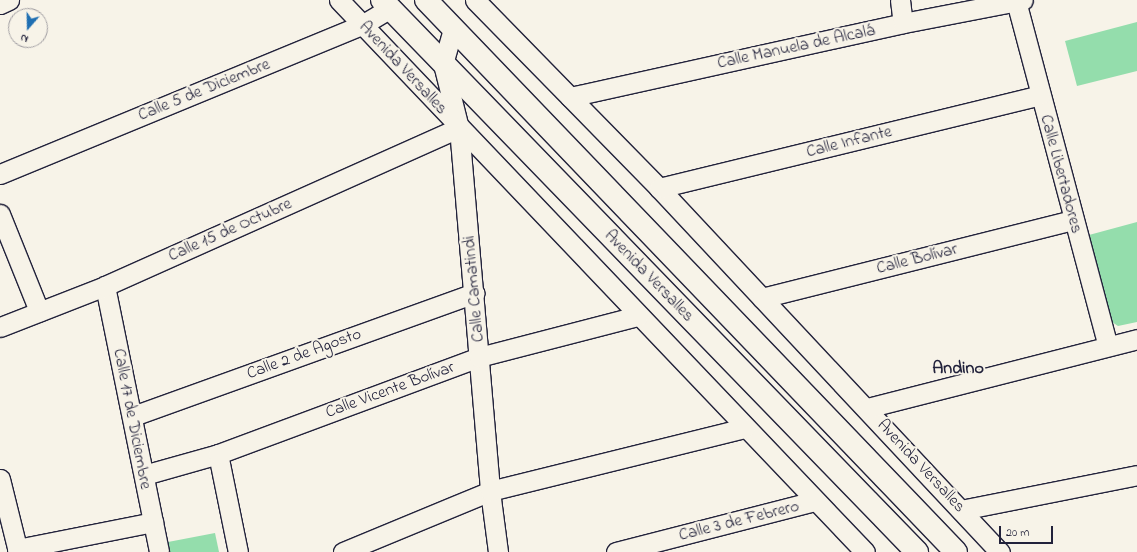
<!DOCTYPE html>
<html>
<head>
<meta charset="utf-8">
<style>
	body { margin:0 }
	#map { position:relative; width:1137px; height:552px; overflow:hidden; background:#f7f3e8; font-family:"Indie Flower",sans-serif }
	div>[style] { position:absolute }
	.green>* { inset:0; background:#94ddac }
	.roads { filter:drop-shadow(1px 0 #22223b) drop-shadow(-1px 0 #22223b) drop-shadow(0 1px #22223b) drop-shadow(0 -1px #22223b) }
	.minor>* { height:19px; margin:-9.5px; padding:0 9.5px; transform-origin:9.5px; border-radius:9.5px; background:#f7f3e8 }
	.tertiary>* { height:22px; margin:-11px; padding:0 11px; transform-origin:11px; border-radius:11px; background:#f7f3e8 }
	span { translate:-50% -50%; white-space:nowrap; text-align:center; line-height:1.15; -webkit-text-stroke:4px #f7f3e8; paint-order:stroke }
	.street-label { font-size:17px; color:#22223b }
	.neighbourhood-label { font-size:18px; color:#22223b; font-weight:700 }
	.north { position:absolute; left:8px; top:8px; width:40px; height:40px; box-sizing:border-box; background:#f7f3e8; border:1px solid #a29fa3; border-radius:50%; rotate:200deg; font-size:11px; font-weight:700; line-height:16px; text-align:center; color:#22223b }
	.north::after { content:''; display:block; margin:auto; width:14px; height:18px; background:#1f6fb2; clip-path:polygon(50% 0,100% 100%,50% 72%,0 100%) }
	.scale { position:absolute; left:999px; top:526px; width:54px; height:18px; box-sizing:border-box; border:2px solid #22223b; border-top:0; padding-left:5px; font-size:12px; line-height:14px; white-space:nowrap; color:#22223b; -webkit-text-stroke:3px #f7f3e8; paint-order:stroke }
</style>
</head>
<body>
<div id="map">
	<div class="green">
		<div style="clip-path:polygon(1137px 22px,1137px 71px,1077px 86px,1065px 41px)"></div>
		<div style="clip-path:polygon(1137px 222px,1137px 322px,1118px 326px,1112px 322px,1089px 235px)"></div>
		<div style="clip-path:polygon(215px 533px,219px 552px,170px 552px,168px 542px)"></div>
	</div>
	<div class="roads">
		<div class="minor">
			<div style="left:339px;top:0;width:762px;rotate:46.38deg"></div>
			<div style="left:475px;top:0;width:263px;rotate:45.6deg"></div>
			<div style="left:659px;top:188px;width:499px;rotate:46.9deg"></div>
			<div style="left:900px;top:0;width:23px;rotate:83deg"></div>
			<div style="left:1016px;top:1px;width:357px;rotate:75.1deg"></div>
			<div style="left:0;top:4px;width:10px;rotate:-24deg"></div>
			<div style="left:453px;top:29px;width:36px;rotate:106deg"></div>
			<div style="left:443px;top:64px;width:66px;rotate:76deg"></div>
			<div style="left:459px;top:128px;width:364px;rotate:85.1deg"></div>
			<div style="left:490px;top:491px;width:62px;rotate:82.5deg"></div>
			<div style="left:570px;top:97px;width:341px;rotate:-12.5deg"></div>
			<div style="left:903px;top:23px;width:122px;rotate:-10.9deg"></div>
			<div style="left:0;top:174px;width:391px;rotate:-22.4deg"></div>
			<div style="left:362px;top:25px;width:33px;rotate:-31deg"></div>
			<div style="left:659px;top:188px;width:392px;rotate:-13.7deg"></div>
			<div style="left:0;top:214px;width:105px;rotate:68.1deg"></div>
			<div style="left:105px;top:286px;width:271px;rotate:78.5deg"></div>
			<div style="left:762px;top:298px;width:320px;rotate:-14.1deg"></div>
			<div style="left:0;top:327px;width:113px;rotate:-21.3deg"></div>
			<div style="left:105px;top:286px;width:388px;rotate:-24.1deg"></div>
			<div style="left:867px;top:408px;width:279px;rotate:-14.3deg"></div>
			<div style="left:133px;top:416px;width:363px;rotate:-19.8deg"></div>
			<div style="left:218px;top:454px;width:100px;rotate:78.5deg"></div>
			<div style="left:144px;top:475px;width:77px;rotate:-15.8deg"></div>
			<div style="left:218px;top:454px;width:278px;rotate:-20.4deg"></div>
			<div style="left:479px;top:357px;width:164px;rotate:-14.5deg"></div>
			<div style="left:0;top:479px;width:75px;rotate:76.1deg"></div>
			<div style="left:961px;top:510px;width:179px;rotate:-11.2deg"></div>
			<div style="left:17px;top:549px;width:139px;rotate:-11.2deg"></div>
			<div style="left:343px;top:552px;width:159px;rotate:-22.5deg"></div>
			<div style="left:490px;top:491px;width:262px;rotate:-13.9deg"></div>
			<div style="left:616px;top:552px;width:205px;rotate:-14.4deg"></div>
		</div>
		<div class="tertiary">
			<div style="left:382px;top:0;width:769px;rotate:45.9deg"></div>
			<div style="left:426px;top:0;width:765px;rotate:46.16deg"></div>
		</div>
	</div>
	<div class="street-label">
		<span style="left:796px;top:47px;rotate:-12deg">Calle Manuela de Alcalá</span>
		<span style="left:403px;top:68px;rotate:47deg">Avenida Versalles</span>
		<span style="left:204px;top:90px;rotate:-22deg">Calle 5 de Diciembre</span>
		<span style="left:849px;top:142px;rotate:-14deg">Calle Infante</span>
		<span style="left:1061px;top:174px;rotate:75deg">Calle Libertadores</span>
		<span style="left:230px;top:230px;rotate:-24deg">Calle 15 de Octubre</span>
		<span style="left:917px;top:259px;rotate:-14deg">Calle Bolívar</span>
		<span style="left:649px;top:276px;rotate:46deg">Avenida Versalles</span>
		<span style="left:474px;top:289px;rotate:-95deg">Calle Camatindi</span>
		<span style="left:304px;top:354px;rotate:-20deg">Calle 2 de Agosto</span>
		<span style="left:390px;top:390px;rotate:-20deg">Calle Vicente Bolívar</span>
		<span style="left:132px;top:419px;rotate:79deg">Calle 17 de Diciembre</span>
		<span style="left:921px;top:466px;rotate:47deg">Avenida Versalles</span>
		<span style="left:739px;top:521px;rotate:-14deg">Calle 3 de Febrero</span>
	</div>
	<div class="neighbourhood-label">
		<span style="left:958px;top:369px">Andino</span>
	</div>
	<div class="north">N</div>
	<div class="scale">20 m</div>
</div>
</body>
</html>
